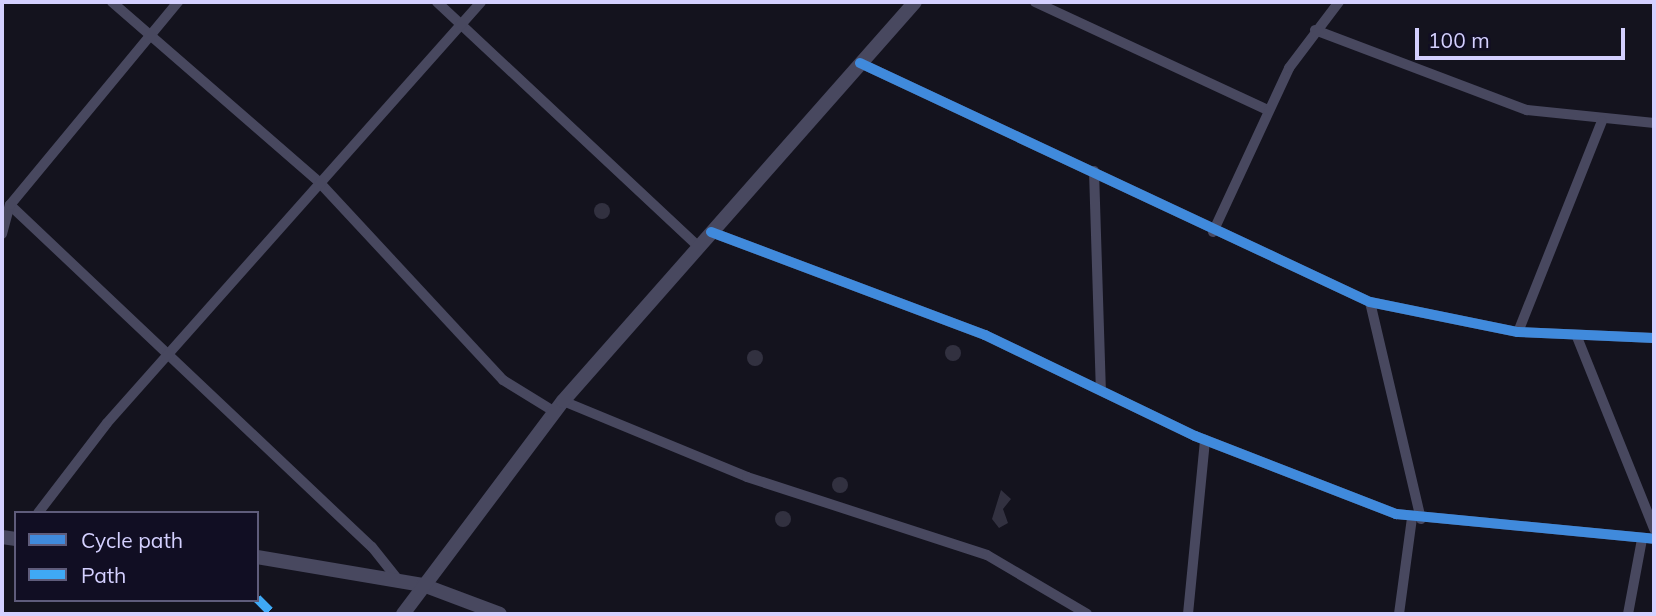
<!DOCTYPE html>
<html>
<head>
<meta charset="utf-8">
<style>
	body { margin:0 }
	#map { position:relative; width:1656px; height:616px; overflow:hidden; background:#14131e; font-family:Mulish,sans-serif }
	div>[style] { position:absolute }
	.building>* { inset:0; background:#323140 }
	.round { border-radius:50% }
	.minor>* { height:10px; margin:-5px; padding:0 5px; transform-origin:5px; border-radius:5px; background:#48485f }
	.tertiary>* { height:14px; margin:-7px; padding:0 7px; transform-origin:7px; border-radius:7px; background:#48485f }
	.quiet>* { height:9px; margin-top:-4.5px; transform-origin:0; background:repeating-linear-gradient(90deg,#3fa9f5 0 18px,transparent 0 27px) }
	.cycleway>* { height:10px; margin:-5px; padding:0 5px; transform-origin:5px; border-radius:5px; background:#408adc }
	span { translate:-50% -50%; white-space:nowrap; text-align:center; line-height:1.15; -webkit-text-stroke:6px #110e23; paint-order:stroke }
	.frame { position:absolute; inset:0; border:4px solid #d4d0ff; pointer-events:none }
	.legend { position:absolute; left:14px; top:511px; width:245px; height:91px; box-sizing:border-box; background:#110e23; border:2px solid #5f5c7b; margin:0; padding:9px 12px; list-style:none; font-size:21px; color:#d4d0ff }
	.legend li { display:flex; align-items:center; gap:14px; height:35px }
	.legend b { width:35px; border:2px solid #5f5c7b }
	.scale { position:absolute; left:1415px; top:28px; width:210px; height:32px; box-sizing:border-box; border:4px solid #d4d0ff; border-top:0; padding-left:9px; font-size:21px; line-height:24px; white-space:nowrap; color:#d4d0ff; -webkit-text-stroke:5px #110e23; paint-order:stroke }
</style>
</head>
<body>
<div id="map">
	<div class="building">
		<div class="round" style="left:594px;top:203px;width:16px;height:16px"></div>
		<div class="round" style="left:945px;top:345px;width:16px;height:16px"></div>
		<div class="round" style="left:747px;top:350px;width:16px;height:16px"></div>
		<div class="round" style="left:832px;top:477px;width:16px;height:16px"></div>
		<div style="clip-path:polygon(1001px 490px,1011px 499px,1003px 509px,1008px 523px,999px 528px,992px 519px)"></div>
		<div class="round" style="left:775px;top:511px;width:16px;height:16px"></div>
	</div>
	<div class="minor">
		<div style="left:112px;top:2px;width:276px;rotate:41deg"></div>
		<div style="left:320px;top:183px;width:269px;rotate:47.1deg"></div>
		<div style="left:503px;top:380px;width:61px;rotate:31.6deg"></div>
		<div style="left:437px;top:2px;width:357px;rotate:43.1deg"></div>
		<div style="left:1035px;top:2px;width:255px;rotate:24.9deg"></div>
		<div style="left:1315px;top:30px;width:227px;rotate:20.7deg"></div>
		<div style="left:1527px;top:110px;width:128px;rotate:5.8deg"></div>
		<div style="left:860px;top:63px;width:563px;rotate:25.11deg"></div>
		<div style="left:1370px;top:302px;width:151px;rotate:11.5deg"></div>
		<div style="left:1518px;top:332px;width:136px;rotate:2.5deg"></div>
		<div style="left:1094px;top:171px;width:219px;rotate:88.2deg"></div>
		<div style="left:10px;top:205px;width:498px;rotate:43.4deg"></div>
		<div style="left:372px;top:547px;width:43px;rotate:51.5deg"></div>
		<div style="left:711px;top:232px;width:293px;rotate:20.6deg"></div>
		<div style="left:985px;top:335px;width:233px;rotate:25.7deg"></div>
		<div style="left:1195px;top:436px;width:216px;rotate:21.2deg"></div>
		<div style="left:1396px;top:514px;width:259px;rotate:5.5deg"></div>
		<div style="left:1213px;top:232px;width:181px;rotate:-65.1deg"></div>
		<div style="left:1289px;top:68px;width:83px;rotate:-52.9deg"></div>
		<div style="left:2px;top:234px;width:30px;rotate:-75deg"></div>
		<div style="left:10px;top:205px;width:264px;rotate:-50.4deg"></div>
		<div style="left:1370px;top:302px;width:223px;rotate:76.8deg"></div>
		<div style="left:1518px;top:332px;width:227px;rotate:-68.3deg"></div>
		<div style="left:1577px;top:337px;width:207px;rotate:68.1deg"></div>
		<div style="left:563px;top:401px;width:199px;rotate:22.4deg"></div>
		<div style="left:747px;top:477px;width:252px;rotate:18deg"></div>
		<div style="left:987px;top:555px;width:116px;rotate:30.5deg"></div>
		<div style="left:38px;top:513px;width:113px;rotate:-52.5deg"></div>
		<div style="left:107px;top:423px;width:563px;rotate:-48.38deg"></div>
		<div style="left:1188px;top:614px;width:175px;rotate:-84.4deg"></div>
		<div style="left:1399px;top:614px;width:97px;rotate:-82.3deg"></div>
		<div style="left:1628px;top:614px;width:76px;rotate:-79.4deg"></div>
	</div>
	<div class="tertiary">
		<div style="left:2px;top:537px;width:14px;rotate:8deg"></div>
		<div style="left:257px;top:557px;width:168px;rotate:9.6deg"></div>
		<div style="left:423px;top:585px;width:82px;rotate:20.6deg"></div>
		<div style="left:403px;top:614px;width:266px;rotate:-53.1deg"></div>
		<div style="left:563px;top:401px;width:532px;rotate:-48.58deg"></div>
	</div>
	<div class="quiet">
		<div style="left:257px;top:598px;width:23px;rotate:45deg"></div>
	</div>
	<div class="cycleway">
		<div style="left:860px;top:63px;width:563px;rotate:25.11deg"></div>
		<div style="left:1370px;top:302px;width:151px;rotate:11.5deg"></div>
		<div style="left:1518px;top:332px;width:136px;rotate:2.5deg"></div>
		<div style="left:711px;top:232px;width:293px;rotate:20.6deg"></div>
		<div style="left:985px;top:335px;width:233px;rotate:25.7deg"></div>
		<div style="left:1195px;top:436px;width:216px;rotate:21.2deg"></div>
		<div style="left:1396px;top:514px;width:259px;rotate:5.5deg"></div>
	</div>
	<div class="frame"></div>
	<ul class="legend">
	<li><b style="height:9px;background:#408adc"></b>Cycle path</li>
	<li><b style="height:9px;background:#3fa9f5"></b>Path</li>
	</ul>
	<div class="scale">100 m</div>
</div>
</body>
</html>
